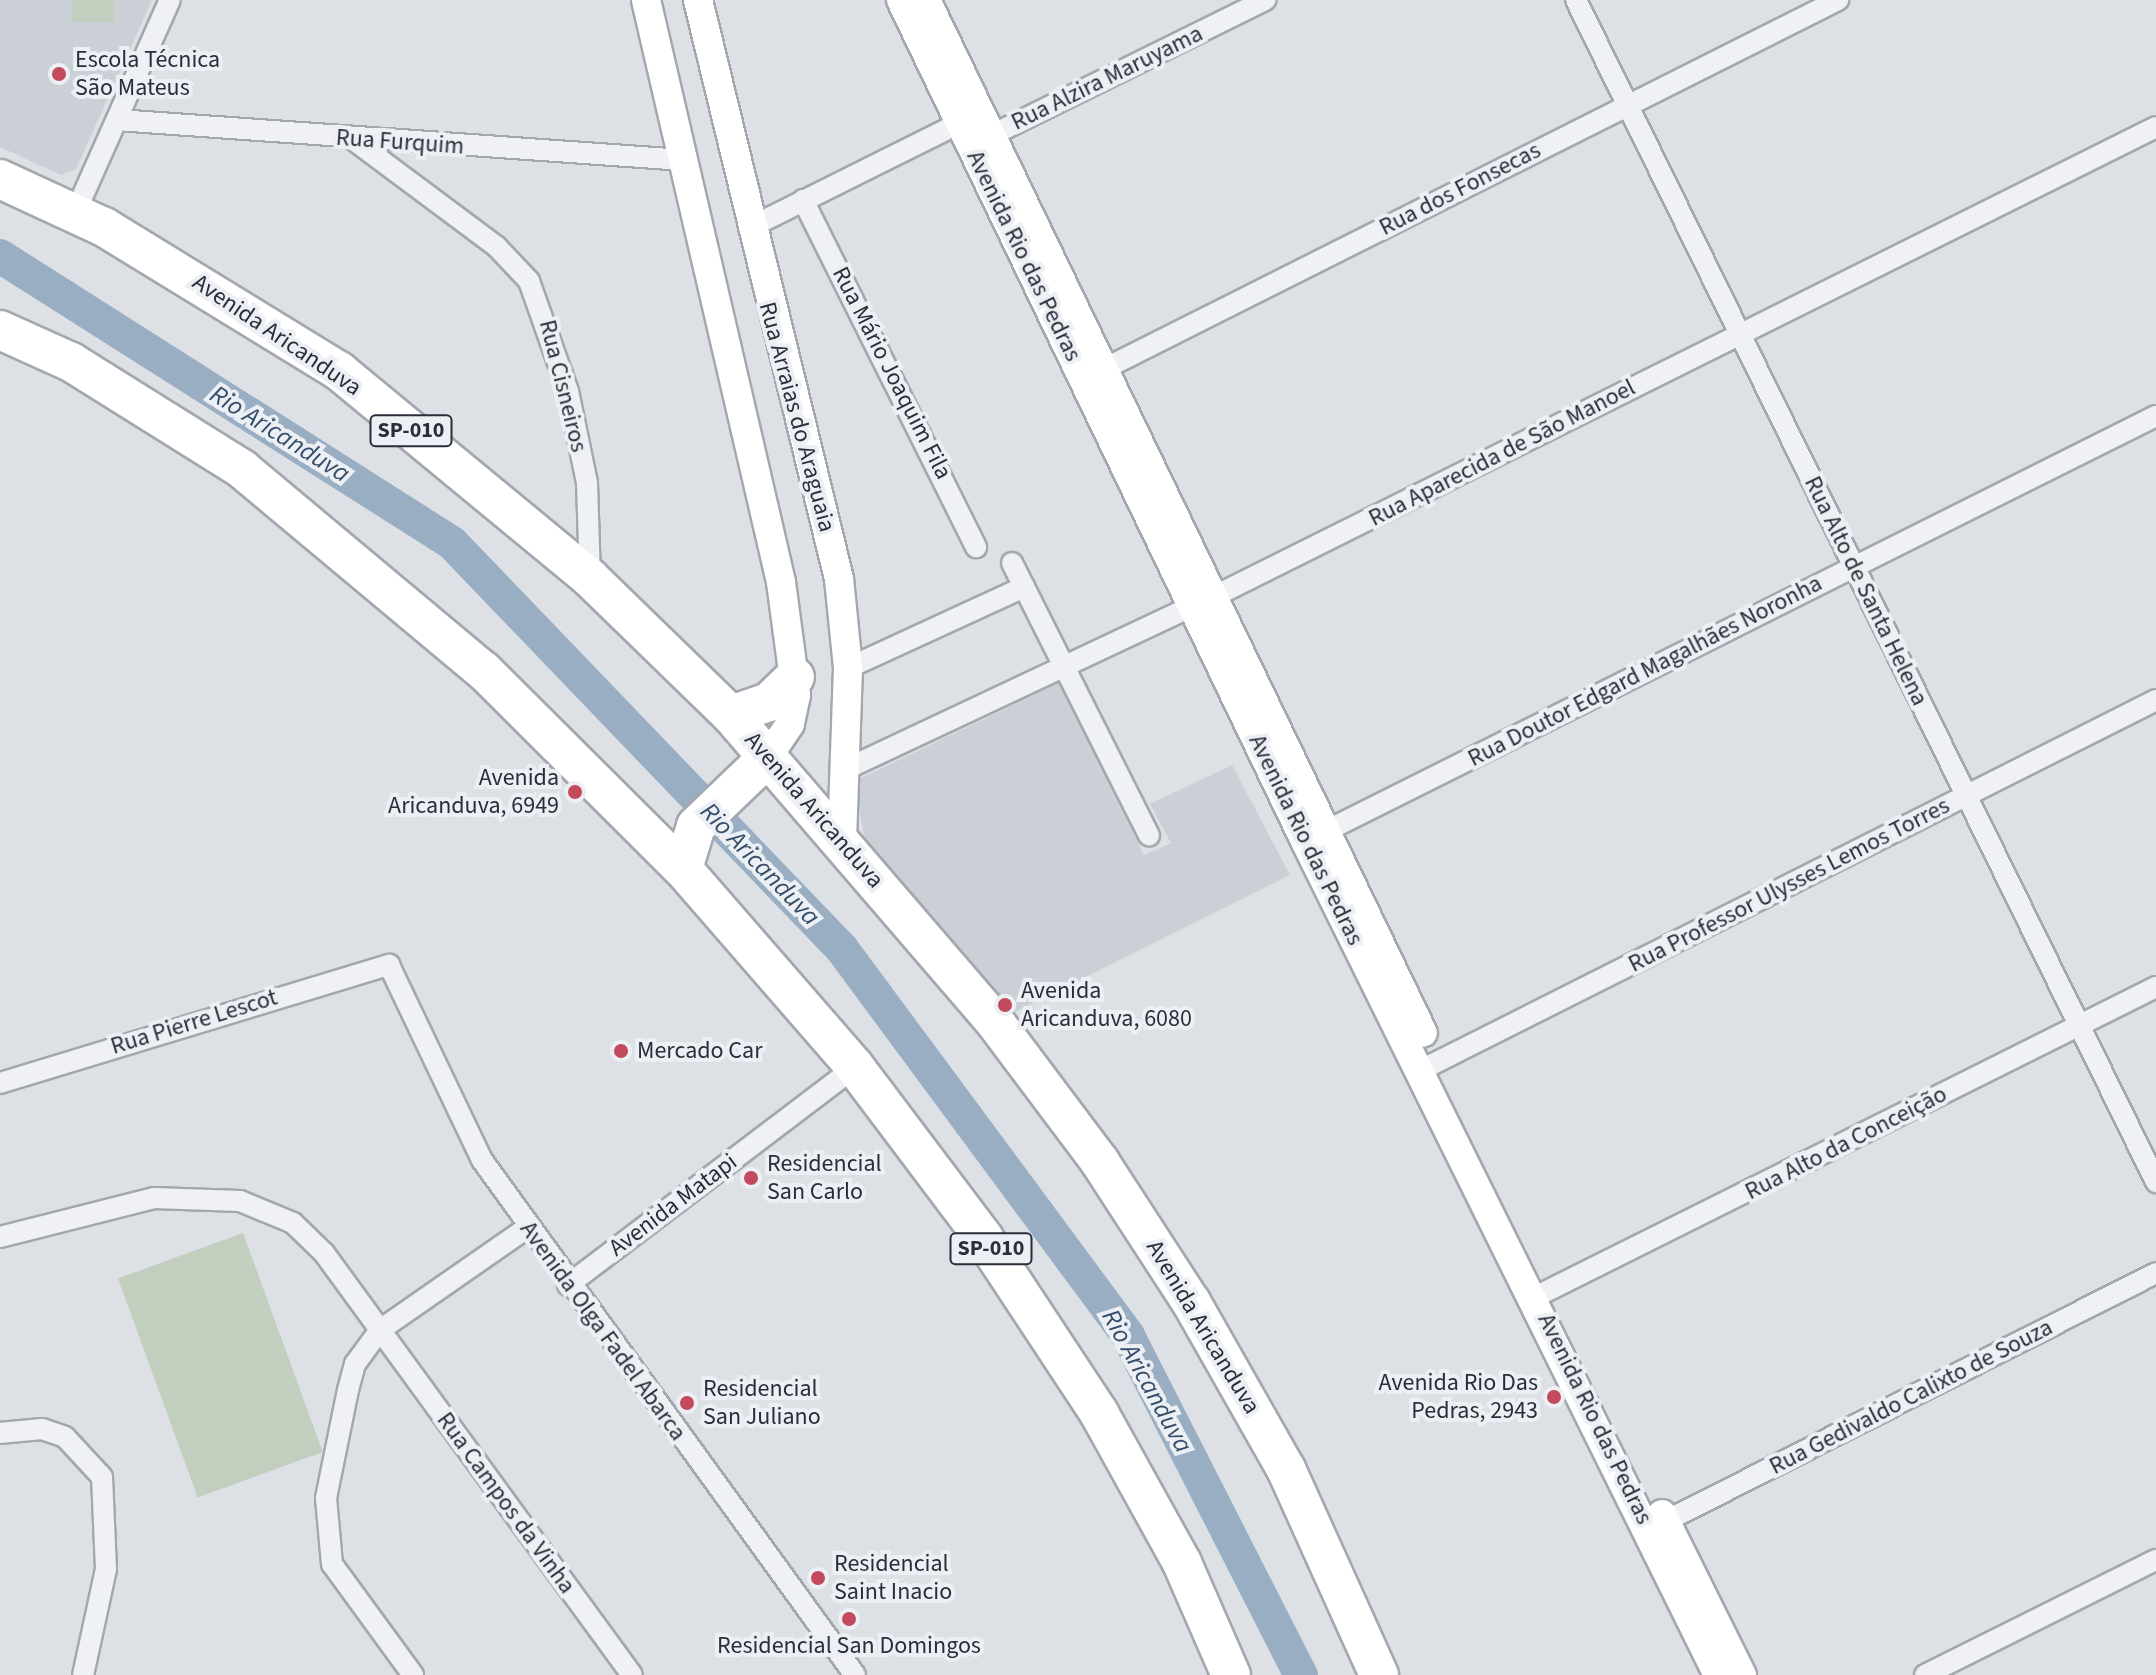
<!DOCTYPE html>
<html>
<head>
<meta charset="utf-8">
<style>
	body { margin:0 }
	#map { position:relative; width:2156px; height:1675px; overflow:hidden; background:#dde0e5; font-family:"Source Sans 3",sans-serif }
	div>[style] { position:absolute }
	.built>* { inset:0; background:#cbcfd6 }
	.green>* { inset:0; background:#c2cebe; transform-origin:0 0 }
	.river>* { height:34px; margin:-17px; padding:0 17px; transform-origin:17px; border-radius:17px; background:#9aaec3 }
	.roads { filter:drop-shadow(2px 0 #a3a7ae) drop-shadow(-2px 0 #a3a7ae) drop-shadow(0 2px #a3a7ae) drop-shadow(0 -2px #a3a7ae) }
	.street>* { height:20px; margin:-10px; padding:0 10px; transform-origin:10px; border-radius:10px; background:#eff1f4 }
	.secondary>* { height:28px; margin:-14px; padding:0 14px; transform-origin:14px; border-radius:14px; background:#fff }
	.highway>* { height:38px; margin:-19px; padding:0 19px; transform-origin:19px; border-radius:19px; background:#fff }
	.dots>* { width:22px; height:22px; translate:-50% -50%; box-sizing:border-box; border:4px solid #eceff3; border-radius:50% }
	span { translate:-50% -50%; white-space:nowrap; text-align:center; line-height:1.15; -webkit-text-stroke:8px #eceff3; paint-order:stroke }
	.shield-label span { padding:2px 6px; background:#eceff3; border:2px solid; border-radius:6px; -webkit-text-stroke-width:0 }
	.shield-label { font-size:22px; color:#282e3a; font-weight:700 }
	.poi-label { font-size:24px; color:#282e3a }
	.left { translate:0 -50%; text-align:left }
	.right { translate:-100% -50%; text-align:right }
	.street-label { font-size:24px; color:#282e3a }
	.water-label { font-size:26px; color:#354d6a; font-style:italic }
</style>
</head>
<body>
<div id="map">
	<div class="built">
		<div style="clip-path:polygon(0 0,152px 0,76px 169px,61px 175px,0 147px)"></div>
		<div style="clip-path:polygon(1059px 683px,1144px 855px,1171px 843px,1150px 804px,1232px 765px,1290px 875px,1011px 1014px,866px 844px,853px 782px)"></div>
	</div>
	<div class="green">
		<div style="left:72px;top:0;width:42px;height:22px"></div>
		<div style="left:243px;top:1233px;width:233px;height:133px;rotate:70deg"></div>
	</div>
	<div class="river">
		<div style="left:0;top:256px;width:535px;rotate:32.41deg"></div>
		<div style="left:452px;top:543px;width:563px;rotate:46.15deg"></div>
		<div style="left:842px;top:949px;width:481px;rotate:53.5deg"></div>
		<div style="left:1128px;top:1336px;width:381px;rotate:63deg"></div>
	</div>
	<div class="roads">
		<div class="street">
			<div style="left:1576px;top:0;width:1317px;rotate:63.86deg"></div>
			<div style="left:117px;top:120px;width:567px;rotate:4.04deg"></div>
			<div style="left:992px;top:135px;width:305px;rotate:-26.3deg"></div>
			<div style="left:351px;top:138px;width:182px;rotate:36.7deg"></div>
			<div style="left:497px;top:247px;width:47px;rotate:46.7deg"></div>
			<div style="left:529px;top:281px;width:117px;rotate:70.5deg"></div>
			<div style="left:568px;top:391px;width:94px;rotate:78.3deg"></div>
			<div style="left:587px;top:483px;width:95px;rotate:88.2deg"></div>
			<div style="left:803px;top:200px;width:388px;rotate:63.5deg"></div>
			<div style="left:75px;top:213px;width:233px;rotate:-66deg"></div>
			<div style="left:749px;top:228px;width:236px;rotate:-26.5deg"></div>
			<div style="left:1094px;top:374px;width:833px;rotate:-26.69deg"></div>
			<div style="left:1012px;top:563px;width:305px;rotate:63.3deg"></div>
			<div style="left:848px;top:668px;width:194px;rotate:-24.7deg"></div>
			<div style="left:844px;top:770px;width:419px;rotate:-25.2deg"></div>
			<div style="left:1223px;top:592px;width:1042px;rotate:-26.49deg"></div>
			<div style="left:1316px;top:836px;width:939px;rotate:-26.57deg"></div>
			<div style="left:1421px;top:1070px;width:823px;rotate:-26.72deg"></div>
			<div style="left:0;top:1083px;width:407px;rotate:-16.9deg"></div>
			<div style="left:389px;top:965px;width:216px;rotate:64.5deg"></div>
			<div style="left:482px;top:1160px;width:636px;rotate:54.09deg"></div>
			<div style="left:0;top:1237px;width:159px;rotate:-14.2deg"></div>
			<div style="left:154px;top:1198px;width:86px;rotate:2deg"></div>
			<div style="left:240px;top:1201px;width:57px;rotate:22.5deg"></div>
			<div style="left:293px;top:1223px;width:43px;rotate:44.1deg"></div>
			<div style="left:324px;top:1253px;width:522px;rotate:53.88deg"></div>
			<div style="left:568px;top:1285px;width:360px;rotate:-37.2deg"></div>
			<div style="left:1535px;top:1297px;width:694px;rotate:-26.53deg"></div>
			<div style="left:0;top:1433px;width:42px;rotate:-5.4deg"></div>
			<div style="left:42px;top:1429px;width:24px;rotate:19deg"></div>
			<div style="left:65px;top:1437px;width:54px;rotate:47.2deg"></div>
			<div style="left:102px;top:1477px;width:92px;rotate:87.5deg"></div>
			<div style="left:106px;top:1569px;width:108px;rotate:102.2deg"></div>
			<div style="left:1656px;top:1526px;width:560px;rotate:-26.84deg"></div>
			<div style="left:413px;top:1675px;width:137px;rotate:-126.1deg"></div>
			<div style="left:332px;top:1564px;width:66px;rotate:-95.2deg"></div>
			<div style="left:326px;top:1498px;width:110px;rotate:-78.5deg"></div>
			<div style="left:348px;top:1390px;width:27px;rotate:-75deg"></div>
			<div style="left:355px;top:1364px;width:42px;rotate:-53.7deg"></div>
			<div style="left:380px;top:1330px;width:180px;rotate:-34.8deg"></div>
			<div style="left:1925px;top:1675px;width:258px;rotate:-26.5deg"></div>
		</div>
		<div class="secondary">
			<div style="left:646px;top:0;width:597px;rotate:76.94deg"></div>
			<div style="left:781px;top:582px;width:114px;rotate:82.4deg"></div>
			<div style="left:796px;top:695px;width:30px;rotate:102deg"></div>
			<div style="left:790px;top:724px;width:40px;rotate:124deg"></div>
			<div style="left:698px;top:0;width:596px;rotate:76.31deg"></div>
			<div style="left:839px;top:579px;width:89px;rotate:84.2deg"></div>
			<div style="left:848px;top:668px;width:171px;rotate:92deg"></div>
			<div style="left:901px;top:0;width:933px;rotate:64.34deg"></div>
			<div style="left:1305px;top:841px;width:931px;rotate:63.66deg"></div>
			<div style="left:926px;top:0;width:1146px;rotate:64.31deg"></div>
			<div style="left:1662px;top:1514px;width:180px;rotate:63.6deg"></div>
		</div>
		<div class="highway">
			<div style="left:0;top:179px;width:115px;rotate:24.8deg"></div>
			<div style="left:104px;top:227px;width:276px;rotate:31.5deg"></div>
			<div style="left:339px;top:371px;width:325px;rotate:39.5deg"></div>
			<div style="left:590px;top:578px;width:197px;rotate:44.2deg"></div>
			<div style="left:731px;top:715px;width:400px;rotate:49.3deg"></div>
			<div style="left:992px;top:1018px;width:180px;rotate:53.1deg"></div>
			<div style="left:1100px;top:1162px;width:167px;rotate:57deg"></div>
			<div style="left:1191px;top:1302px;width:192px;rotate:60.4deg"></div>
			<div style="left:1286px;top:1469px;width:226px;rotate:65.7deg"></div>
			<div style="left:0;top:330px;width:78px;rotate:24.3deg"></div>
			<div style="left:71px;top:362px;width:202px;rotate:32deg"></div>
			<div style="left:242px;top:469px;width:315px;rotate:39.9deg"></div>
			<div style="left:484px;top:671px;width:281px;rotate:44.9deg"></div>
			<div style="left:683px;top:869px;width:262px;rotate:49deg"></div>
			<div style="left:855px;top:1067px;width:213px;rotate:53deg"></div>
			<div style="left:983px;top:1237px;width:211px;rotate:56.6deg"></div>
			<div style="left:1099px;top:1413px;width:171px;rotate:61deg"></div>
			<div style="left:1182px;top:1563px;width:122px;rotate:66.4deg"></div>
			<div style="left:731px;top:715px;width:40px;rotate:-18.9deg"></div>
			<div style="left:769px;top:702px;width:36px;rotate:-44deg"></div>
			<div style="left:683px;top:869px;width:45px;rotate:-73.2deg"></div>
			<div style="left:696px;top:826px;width:100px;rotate:-43.8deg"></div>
		</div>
	</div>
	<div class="dots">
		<div style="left:59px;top:74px;background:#c24a5c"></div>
		<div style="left:575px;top:792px;background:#c24a5c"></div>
		<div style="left:1005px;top:1005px;background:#c24a5c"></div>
		<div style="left:621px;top:1051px;background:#c24a5c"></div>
		<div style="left:751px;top:1178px;background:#c24a5c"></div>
		<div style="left:1554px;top:1397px;background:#c24a5c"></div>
		<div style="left:687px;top:1403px;background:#c24a5c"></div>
		<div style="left:818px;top:1578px;background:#c24a5c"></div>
		<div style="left:849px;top:1619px;background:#c24a5c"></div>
	</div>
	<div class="shield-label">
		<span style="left:411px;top:431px">SP-010</span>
		<span style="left:991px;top:1249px">SP-010</span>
	</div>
	<div class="poi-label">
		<span class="left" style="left:75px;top:74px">Escola Técnica<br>São Mateus</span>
		<span class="right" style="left:559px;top:792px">Avenida<br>Aricanduva, 6949</span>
		<span class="left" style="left:1021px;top:1005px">Avenida<br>Aricanduva, 6080</span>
		<span class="left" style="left:637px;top:1051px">Mercado Car</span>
		<span class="left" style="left:767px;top:1178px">Residencial<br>San Carlo</span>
		<span class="right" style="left:1538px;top:1397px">Avenida Rio Das<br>Pedras, 2943</span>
		<span class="left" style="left:703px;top:1403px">Residencial<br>San Juliano</span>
		<span class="left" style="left:834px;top:1578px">Residencial<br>Saint Inacio</span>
		<span style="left:849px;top:1646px">Residencial San Domingos</span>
	</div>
	<div class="street-label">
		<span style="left:1107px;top:78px;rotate:-26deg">Rua Alzira Maruyama</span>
		<span style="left:400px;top:142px;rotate:4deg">Rua Furquim</span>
		<span style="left:1460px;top:189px;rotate:-27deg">Rua dos Fonsecas</span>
		<span style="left:1024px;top:256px;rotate:64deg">Avenida Rio das Pedras</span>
		<span style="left:277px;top:335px;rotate:34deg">Avenida Aricanduva</span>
		<span style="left:892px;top:373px;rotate:63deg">Rua Mário Joaquim Fila</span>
		<span style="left:563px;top:386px;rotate:76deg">Rua Cisneiros</span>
		<span style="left:797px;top:417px;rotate:75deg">Rua Arraias do Araguaia</span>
		<span style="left:1502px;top:453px;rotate:-27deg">Rua Aparecida de São Manoel</span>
		<span style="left:1866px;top:591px;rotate:64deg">Rua Alto de Santa Helena</span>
		<span style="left:1645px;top:671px;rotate:-27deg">Rua Doutor Edgard Magalhães Noronha</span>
		<span style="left:814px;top:810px;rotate:49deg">Avenida Aricanduva</span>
		<span style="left:1306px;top:840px;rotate:64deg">Avenida Rio das Pedras</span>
		<span style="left:1789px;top:885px;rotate:-27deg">Rua Professor Ulysses Lemos Torres</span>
		<span style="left:194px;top:1022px;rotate:-17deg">Rua Pierre Lescot</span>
		<span style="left:1846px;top:1143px;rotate:-27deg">Rua Alto da Conceição</span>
		<span style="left:673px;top:1205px;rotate:-37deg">Avenida Matapi</span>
		<span style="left:1203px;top:1327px;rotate:59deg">Avenida Aricanduva</span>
		<span style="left:603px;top:1331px;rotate:54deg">Avenida Olga Fadel Abarca</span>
		<span style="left:1911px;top:1397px;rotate:-27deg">Rua Gedivaldo Calixto de Souza</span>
		<span style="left:1595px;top:1419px;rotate:64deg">Avenida Rio das Pedras</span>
		<span style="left:506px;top:1503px;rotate:54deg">Rua Campos da Vinha</span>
	</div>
	<div class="water-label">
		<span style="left:280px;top:434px;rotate:32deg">Rio Aricanduva</span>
		<span style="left:760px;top:864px;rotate:46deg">Rio Aricanduva</span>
		<span style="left:1147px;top:1381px;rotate:61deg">Rio Aricanduva</span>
	</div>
</div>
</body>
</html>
